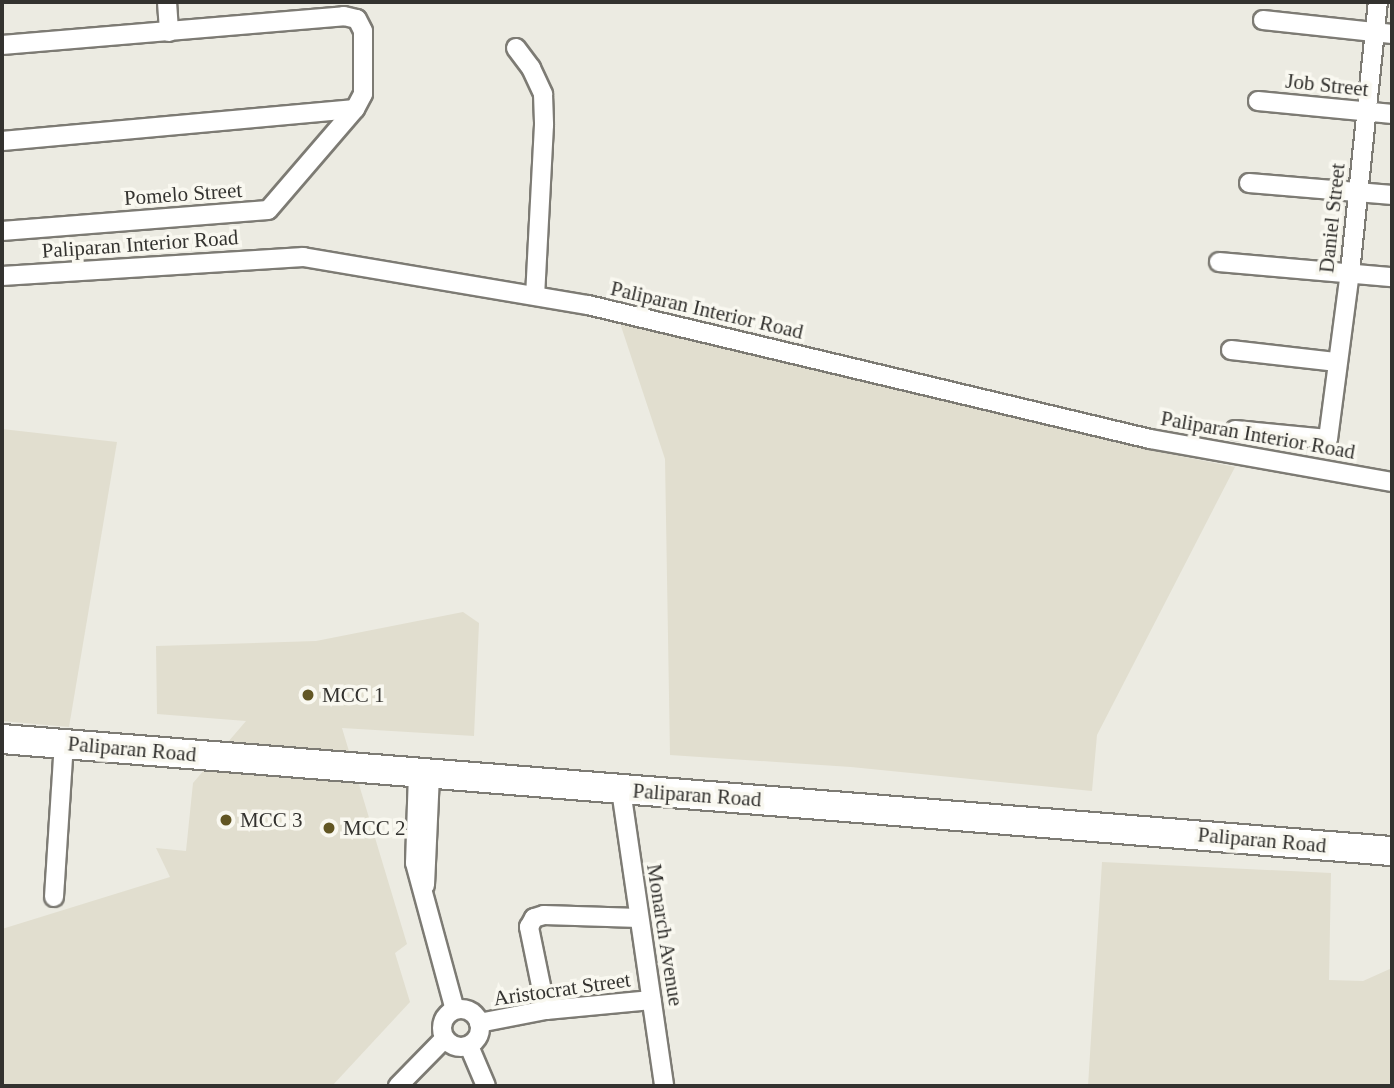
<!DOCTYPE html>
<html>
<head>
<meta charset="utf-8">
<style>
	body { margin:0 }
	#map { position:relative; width:1394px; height:1088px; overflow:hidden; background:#ecebe2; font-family:"Times New Roman",serif }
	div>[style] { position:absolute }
	.built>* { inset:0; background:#e1decf }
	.roads { filter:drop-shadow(2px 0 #7d7b74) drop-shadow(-2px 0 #7d7b74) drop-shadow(0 2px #7d7b74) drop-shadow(0 -2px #7d7b74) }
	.street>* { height:18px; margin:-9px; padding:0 9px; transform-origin:9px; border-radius:9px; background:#fff }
	.street>.ring { margin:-9px; padding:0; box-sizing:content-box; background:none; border:18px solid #fff; border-radius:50% }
	.primary>* { height:28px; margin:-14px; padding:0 14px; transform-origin:14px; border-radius:14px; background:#fff }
	.dots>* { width:19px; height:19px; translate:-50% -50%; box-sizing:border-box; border:4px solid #f9f8f0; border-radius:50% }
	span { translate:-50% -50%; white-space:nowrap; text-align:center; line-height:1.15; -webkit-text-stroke:7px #f9f8f0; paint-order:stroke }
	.street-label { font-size:21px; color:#33322f }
	.poi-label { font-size:21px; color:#33322f }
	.left { translate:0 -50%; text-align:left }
	.frame { position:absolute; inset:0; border:4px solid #33322f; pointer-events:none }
</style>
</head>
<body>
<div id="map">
	<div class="built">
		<div style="clip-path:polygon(619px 320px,1149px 450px,1235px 467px,1097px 735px,1092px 791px,851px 767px,670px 755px,665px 459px)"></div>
		<div style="clip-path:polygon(2px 429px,117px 442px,69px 727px,2px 721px)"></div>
		<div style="clip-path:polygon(463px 612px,479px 623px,474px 736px,342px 728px,407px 944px,395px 953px,410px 1002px,332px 1086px,2px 1086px,2px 929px,170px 877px,156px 848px,186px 851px,193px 783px,246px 721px,157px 714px,156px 646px,316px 641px)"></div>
		<div style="clip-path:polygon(1102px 862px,1331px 873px,1329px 980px,1363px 981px,1392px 968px,1392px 1086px,1088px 1086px)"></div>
	</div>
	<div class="roads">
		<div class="street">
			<div style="left:167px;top:2px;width:30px;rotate:86deg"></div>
			<div style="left:1263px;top:20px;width:130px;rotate:6.2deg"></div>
			<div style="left:2px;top:45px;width:343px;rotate:-4.8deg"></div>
			<div style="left:344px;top:16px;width:13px;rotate:13deg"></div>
			<div style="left:357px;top:19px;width:13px;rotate:63deg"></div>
			<div style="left:363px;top:31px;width:63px;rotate:90deg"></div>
			<div style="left:363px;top:94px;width:17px;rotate:118deg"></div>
			<div style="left:355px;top:109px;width:133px;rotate:130.7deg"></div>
			<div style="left:268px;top:210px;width:267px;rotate:175.5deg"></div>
			<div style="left:516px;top:48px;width:25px;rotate:53deg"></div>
			<div style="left:531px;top:68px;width:29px;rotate:65deg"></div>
			<div style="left:543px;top:94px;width:31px;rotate:88deg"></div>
			<div style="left:544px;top:125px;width:170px;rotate:93deg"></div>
			<div style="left:1258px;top:101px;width:135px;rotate:5.5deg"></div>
			<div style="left:2px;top:141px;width:354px;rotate:-5.2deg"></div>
			<div style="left:1249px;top:183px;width:144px;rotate:4.8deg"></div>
			<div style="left:1219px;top:262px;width:174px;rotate:5deg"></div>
			<div style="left:2px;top:276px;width:302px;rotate:-3.6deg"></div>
			<div style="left:303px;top:257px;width:289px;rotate:9.6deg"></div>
			<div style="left:588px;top:305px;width:578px;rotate:13.41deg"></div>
			<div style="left:1150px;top:439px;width:246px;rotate:10.1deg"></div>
			<div style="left:1231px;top:350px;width:107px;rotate:6.5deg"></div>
			<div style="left:1235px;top:430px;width:93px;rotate:5.5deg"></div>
			<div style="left:1328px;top:439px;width:168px;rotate:-82.5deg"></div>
			<div style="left:1350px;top:272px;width:271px;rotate:-84.1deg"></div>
			<div style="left:418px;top:773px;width:90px;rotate:91.9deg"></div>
			<div style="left:415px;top:863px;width:152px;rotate:74.8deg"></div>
			<div style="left:621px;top:790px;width:299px;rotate:81.7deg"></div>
			<div style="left:425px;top:885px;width:111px;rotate:-87.4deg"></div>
			<div style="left:54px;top:897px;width:153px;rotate:-86.3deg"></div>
			<div class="ring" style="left:442px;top:1009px;width:20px;height:20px"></div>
			<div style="left:546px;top:1010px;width:85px;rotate:-101.6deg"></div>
			<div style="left:529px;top:927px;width:10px;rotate:-61deg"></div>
			<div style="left:534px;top:918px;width:10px;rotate:-17deg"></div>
			<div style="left:544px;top:915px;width:95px;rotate:1.8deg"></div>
			<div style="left:479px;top:1023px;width:68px;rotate:-11deg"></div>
			<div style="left:546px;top:1010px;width:106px;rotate:-5.4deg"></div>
			<div style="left:469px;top:1046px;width:43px;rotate:67deg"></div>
			<div style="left:398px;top:1086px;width:66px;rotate:-45.6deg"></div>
		</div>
		<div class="primary">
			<div style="left:2px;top:739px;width:1395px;rotate:4.61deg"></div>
		</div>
	</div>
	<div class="dots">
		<div style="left:308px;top:695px;background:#625623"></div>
		<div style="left:226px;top:820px;background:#625623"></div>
		<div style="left:329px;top:828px;background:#625623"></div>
	</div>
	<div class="street-label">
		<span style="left:1327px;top:85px;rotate:6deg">Job Street</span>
		<span style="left:183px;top:194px;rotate:-4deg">Pomelo Street</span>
		<span style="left:1332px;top:218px;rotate:-84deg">Daniel Street</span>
		<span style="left:140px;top:244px;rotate:-4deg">Paliparan Interior Road</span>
		<span style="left:707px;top:310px;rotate:13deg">Paliparan Interior Road</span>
		<span style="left:1258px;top:435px;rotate:10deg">Paliparan Interior Road</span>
		<span style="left:132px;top:749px;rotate:5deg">Paliparan Road</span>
		<span style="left:697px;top:795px;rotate:4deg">Paliparan Road</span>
		<span style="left:1262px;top:840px;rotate:5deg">Paliparan Road</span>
		<span style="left:665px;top:935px;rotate:81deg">Monarch Avenue</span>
		<span style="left:562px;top:989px;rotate:-8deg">Aristocrat Street</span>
	</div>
	<div class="poi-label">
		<span class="left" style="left:322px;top:695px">MCC 1</span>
		<span class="left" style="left:240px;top:820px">MCC 3</span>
		<span class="left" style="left:343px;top:828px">MCC 2</span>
	</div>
	<div class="frame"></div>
</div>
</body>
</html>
